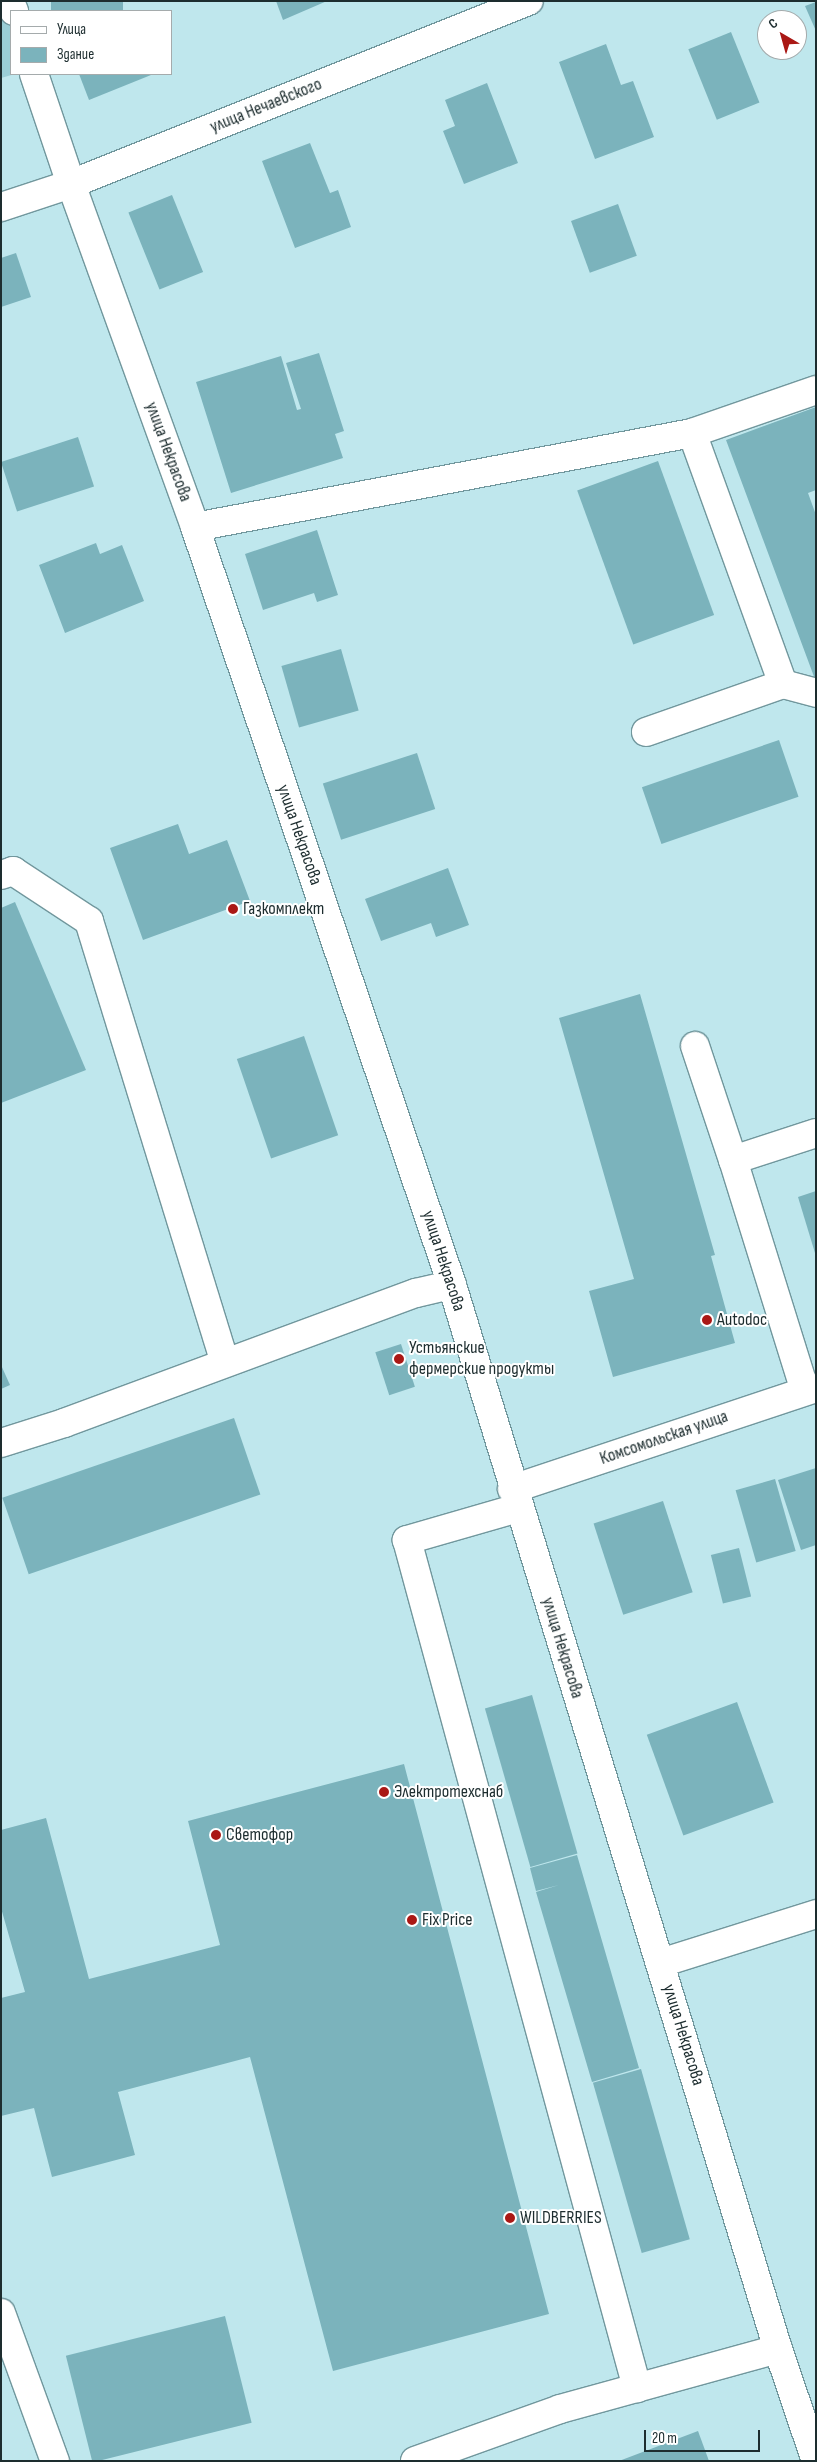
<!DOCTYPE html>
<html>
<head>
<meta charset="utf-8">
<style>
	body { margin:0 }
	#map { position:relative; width:817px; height:2462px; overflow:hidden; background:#bfe7ed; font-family:"Sofia Sans Condensed",sans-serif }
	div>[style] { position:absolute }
	.green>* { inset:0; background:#9aced6 }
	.building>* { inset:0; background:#7bb3bc; transform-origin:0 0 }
	.roads { filter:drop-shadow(1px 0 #71979d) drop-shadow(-1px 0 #71979d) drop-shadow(0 1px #71979d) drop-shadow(0 -1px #71979d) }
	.minor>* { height:28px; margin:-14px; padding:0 14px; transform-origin:14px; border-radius:14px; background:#fff }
	.dots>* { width:14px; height:14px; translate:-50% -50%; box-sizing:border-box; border:2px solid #fff; border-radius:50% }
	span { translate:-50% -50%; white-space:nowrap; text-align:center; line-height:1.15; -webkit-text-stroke:4px #fff; paint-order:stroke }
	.street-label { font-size:18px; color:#1d2d2f }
	.poi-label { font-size:18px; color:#1d2d2f }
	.left { translate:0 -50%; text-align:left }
	.frame { position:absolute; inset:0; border:2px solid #1d2d2f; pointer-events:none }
	.legend { position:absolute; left:10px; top:10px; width:162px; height:65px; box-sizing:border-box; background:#fff; border:1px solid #a5abac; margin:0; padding:6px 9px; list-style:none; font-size:15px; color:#1d2d2f }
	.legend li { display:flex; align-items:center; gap:10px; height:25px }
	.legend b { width:25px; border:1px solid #a5abac }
	.north { position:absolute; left:757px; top:10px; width:50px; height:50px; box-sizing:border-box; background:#fff; border:1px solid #a5abac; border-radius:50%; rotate:322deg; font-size:14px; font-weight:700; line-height:20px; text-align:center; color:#1d2d2f }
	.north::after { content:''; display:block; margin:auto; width:18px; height:22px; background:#aa1815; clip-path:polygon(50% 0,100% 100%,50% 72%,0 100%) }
	.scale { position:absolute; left:644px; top:2430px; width:116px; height:22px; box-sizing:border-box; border:2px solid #1d2d2f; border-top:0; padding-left:6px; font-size:15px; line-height:18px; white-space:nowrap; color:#1d2d2f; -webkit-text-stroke:4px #fff; paint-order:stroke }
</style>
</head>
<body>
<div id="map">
	<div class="green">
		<div style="clip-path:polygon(1px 1px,11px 11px,11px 74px,15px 74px,1px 78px)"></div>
	</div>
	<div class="building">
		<div style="left:51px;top:1px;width:72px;height:11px"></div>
		<div style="clip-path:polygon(276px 1px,327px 1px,283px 20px)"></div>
		<div style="clip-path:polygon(816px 2px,816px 31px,805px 6px)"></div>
		<div style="left:731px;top:32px;width:76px;height:46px;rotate:68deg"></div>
		<div style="clip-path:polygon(606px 44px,621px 85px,633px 81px,654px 137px,595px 159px,559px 62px)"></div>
		<div style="clip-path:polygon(79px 74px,151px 74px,151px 75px,89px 100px)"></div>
		<div style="clip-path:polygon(487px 83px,518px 163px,464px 184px,443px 131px,455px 126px,445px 100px)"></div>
		<div style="clip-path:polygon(310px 143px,330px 193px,338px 190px,351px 227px,295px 248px,262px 161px)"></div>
		<div style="left:172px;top:195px;width:83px;height:47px;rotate:68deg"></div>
		<div style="left:618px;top:204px;width:55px;height:50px;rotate:70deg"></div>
		<div style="clip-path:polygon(16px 253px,31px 297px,1px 307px,1px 258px)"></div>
		<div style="clip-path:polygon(319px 353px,344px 431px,335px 434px,343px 458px,231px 493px,196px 382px,281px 356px,297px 410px,301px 409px,286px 363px)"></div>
		<div style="clip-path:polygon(816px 407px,816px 490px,808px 493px,816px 515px,816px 682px,726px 440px)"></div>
		<div style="left:78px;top:437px;width:52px;height:81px;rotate:72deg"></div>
		<div style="left:658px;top:461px;width:164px;height:86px;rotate:70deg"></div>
		<div style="clip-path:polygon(317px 530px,338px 595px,317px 602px,314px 593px,263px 610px,245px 554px)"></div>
		<div style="clip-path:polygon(96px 543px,100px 554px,122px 545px,144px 601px,65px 633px,39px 565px)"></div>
		<div style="left:341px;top:649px;width:64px;height:62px;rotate:74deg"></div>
		<div style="left:779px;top:740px;width:60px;height:145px;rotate:71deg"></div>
		<div style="left:417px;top:753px;width:59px;height:99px;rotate:72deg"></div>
		<div style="clip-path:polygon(178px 824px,189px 854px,227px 840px,250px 901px,143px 940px,110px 848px)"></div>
		<div style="clip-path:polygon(448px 868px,469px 925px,436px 937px,431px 923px,381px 941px,365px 899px)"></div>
		<div style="clip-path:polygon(15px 902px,86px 1070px,1px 1103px,1px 908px)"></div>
		<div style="clip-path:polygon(640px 994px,715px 1255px,711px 1256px,735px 1343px,613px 1377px,589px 1291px,634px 1279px,559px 1018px)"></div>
		<div style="left:304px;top:1036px;width:105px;height:71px;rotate:71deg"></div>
		<div style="clip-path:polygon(816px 1191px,816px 1253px,815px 1253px,798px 1197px)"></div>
		<div style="left:401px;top:1344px;width:45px;height:27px;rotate:72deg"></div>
		<div style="clip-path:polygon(1px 1365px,10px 1385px,1px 1389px)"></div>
		<div style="left:234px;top:1418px;width:81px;height:245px;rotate:71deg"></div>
		<div style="clip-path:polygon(816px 1468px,816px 1545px,801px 1550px,778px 1480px)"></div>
		<div style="left:775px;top:1479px;width:75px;height:41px;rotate:74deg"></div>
		<div style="left:663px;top:1501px;width:96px;height:73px;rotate:72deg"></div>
		<div style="left:739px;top:1548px;width:50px;height:29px;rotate:76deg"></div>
		<div style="left:532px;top:1695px;width:165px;height:49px;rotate:74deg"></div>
		<div style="left:737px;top:1702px;width:107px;height:96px;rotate:70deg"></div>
		<div style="clip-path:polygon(404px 1764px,549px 2314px,333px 2371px,250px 2057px,118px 2092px,135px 2155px,52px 2177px,34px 2108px,1px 2116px,1px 1998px,25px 1992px,1px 1908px,1px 1830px,46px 1818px,89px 1979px,220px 1945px,188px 1821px)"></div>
		<div style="clip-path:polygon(577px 1855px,639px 2068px,592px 2082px,536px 1892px,559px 1885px,536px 1891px,530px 1868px)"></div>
		<div style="left:641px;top:2069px;width:177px;height:50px;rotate:74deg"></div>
		<div style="left:225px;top:2316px;width:110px;height:164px;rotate:76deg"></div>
		<div style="clip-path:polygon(698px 2431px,709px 2461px,619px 2461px)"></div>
	</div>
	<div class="roads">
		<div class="minor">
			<div style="left:10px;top:1px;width:11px;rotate:68deg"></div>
			<div style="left:34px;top:74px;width:116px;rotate:71.4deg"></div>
			<div style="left:71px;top:184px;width:365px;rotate:70.1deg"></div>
			<div style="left:195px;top:527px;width:800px;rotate:71.27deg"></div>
			<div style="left:452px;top:1285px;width:1113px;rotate:72.97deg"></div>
			<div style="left:778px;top:2349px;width:118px;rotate:71.3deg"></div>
			<div style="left:1px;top:207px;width:74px;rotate:-18.2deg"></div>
			<div style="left:71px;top:184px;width:493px;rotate:-21.8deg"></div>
			<div style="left:195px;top:527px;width:506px;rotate:-10.71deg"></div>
			<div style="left:692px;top:433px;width:131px;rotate:-19.1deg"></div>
			<div style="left:783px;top:684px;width:34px;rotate:15deg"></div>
			<div style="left:646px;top:732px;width:145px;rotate:-19.3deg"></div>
			<div style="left:783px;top:684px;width:267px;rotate:-109.9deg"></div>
			<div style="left:1px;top:875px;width:13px;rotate:-18deg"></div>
			<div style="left:13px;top:871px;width:91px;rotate:33.3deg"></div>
			<div style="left:89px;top:921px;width:461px;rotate:72.9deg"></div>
			<div style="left:695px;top:1046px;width:120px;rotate:71.6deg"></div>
			<div style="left:805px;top:1391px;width:242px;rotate:-107.3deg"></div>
			<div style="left:733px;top:1160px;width:87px;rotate:-18deg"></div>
			<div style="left:1px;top:1443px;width:66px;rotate:-17.6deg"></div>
			<div style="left:64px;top:1423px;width:375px;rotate:-20.3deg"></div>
			<div style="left:416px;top:1293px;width:37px;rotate:-13deg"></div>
			<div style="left:512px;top:1489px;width:320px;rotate:-18.4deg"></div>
			<div style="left:518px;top:1508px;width:116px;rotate:163.9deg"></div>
			<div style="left:407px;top:1540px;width:879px;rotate:74.82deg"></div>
			<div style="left:661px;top:1963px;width:163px;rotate:-17.5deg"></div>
			<div style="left:1px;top:2313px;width:158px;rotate:70deg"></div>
			<div style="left:415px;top:2461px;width:154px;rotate:-19.7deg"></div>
			<div style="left:560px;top:2409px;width:226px;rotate:-15.4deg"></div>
		</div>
	</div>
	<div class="dots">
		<div style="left:233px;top:909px;background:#aa1815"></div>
		<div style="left:707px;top:1320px;background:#aa1815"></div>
		<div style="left:399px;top:1359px;background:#aa1815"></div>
		<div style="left:384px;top:1792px;background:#aa1815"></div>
		<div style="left:216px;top:1835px;background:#aa1815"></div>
		<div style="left:412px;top:1920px;background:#aa1815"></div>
		<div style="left:510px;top:2218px;background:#aa1815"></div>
	</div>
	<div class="street-label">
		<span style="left:266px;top:106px;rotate:-22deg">улица Нечаевского</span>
		<span style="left:168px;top:452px;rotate:70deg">улица Некрасова</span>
		<span style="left:299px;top:835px;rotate:71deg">улица Некрасова</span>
		<span style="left:443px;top:1261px;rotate:72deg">улица Некрасова</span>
		<span style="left:664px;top:1438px;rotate:-19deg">Комсомольская улица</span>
		<span style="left:562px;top:1648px;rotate:73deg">улица Некрасова</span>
		<span style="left:683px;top:2035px;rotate:73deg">улица Некрасова</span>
	</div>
	<div class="poi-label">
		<span class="left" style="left:243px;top:909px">Газкомплект</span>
		<span class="left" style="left:717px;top:1320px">Autodoc</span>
		<span class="left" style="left:409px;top:1359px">Устьянские<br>фермерские продукты</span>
		<span class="left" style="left:394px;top:1792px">Электротехснаб</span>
		<span class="left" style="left:226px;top:1835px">Светофор</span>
		<span class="left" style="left:422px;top:1920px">Fix Price</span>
		<span class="left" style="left:520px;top:2218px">WILDBERRIES</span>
	</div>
	<div class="frame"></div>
	<ul class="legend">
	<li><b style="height:6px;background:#fff"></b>Улица</li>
	<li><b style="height:14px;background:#7bb3bc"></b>Здание</li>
	</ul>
	<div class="north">С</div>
	<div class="scale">20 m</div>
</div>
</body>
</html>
